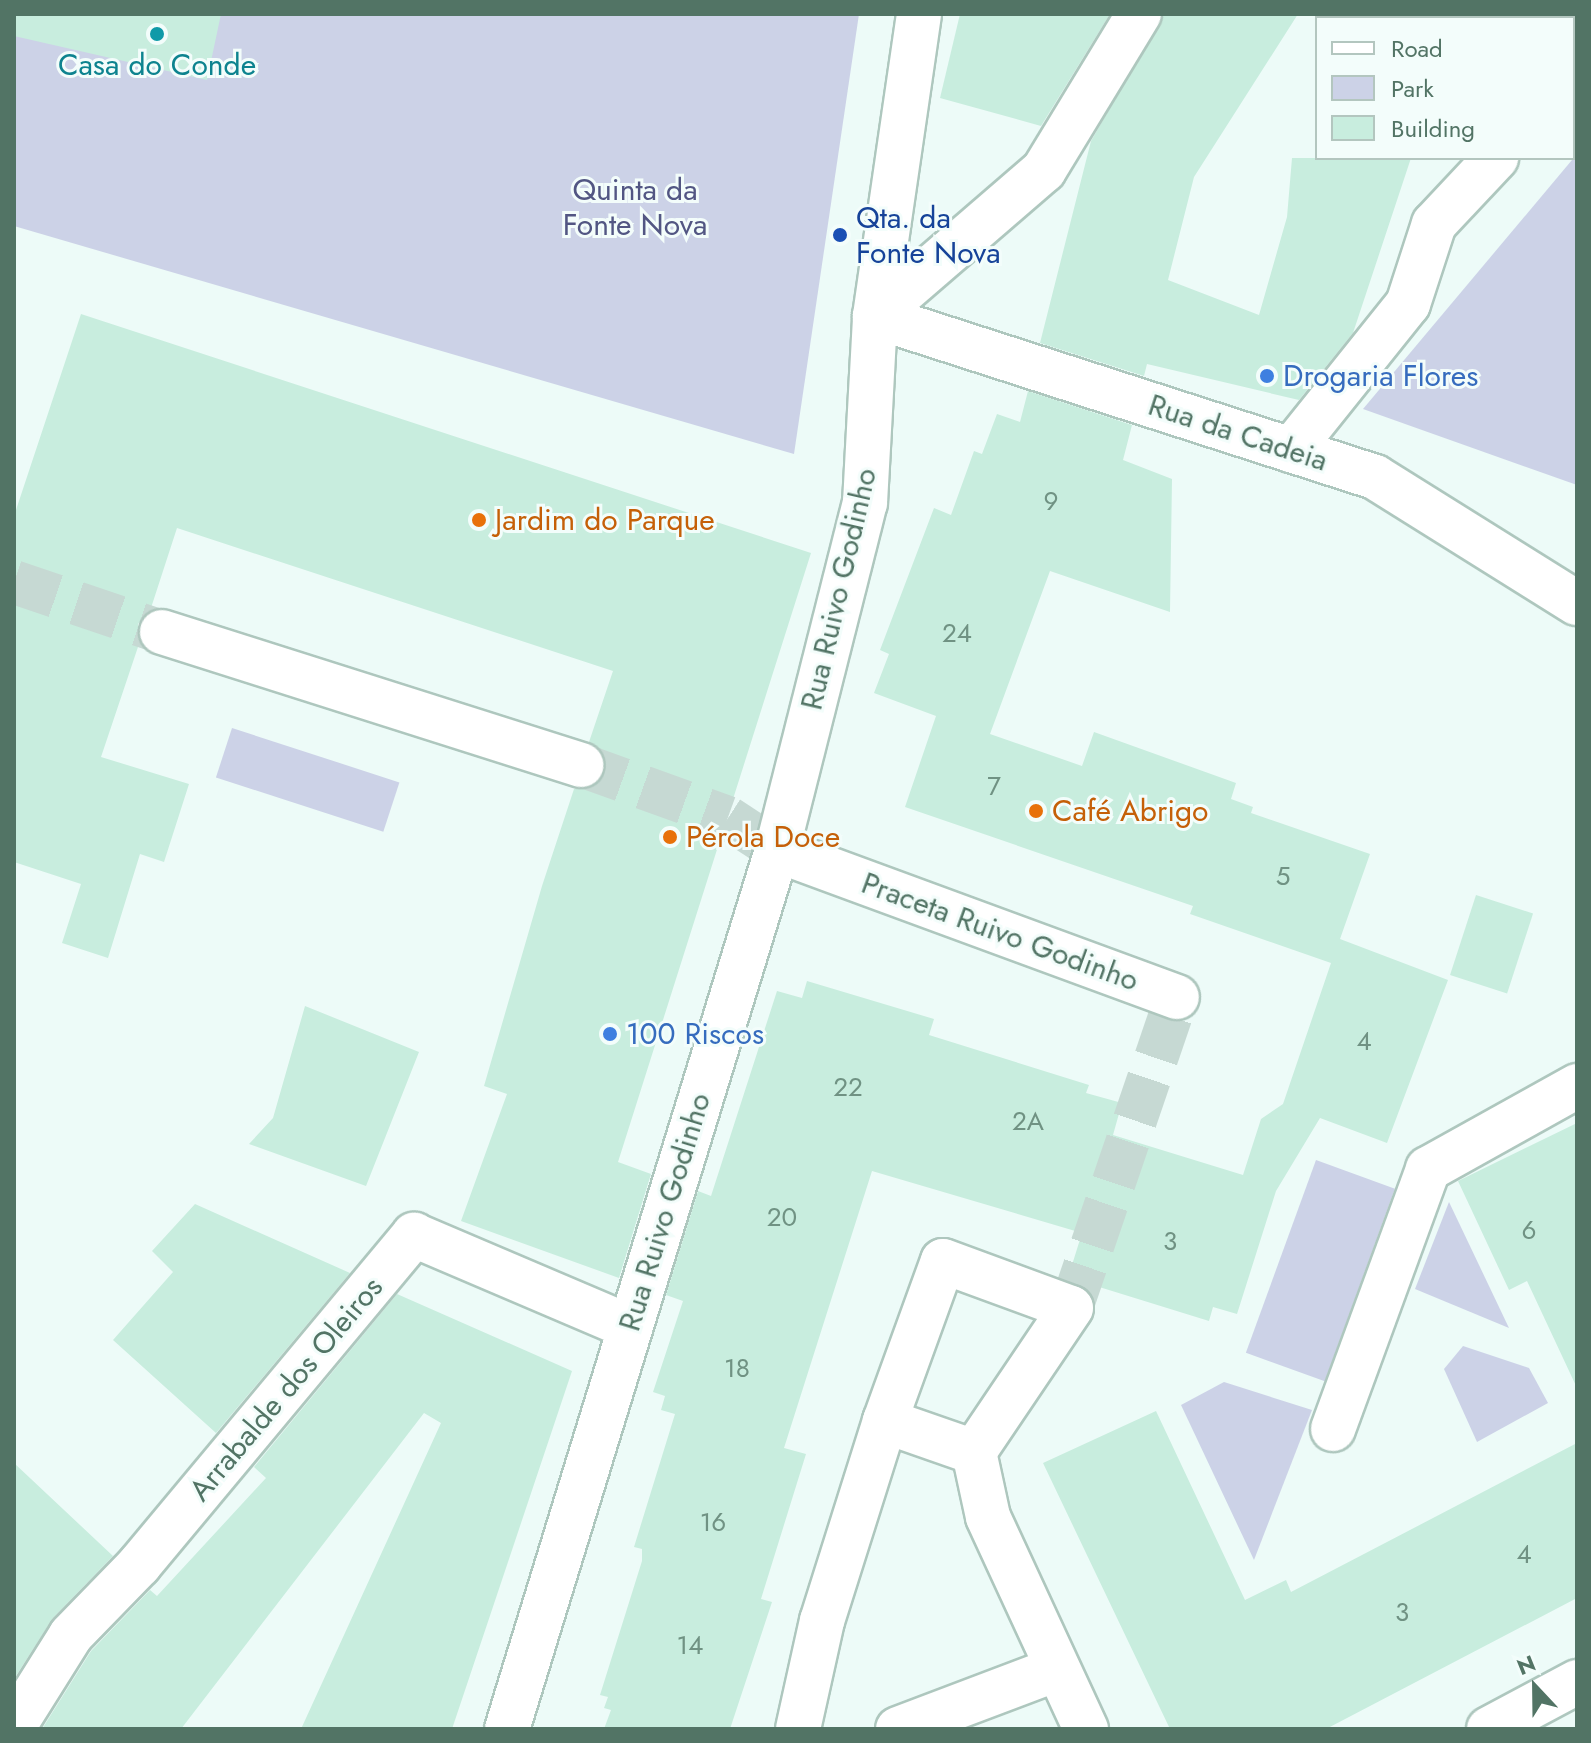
<!DOCTYPE html>
<html>
<head>
<meta charset="utf-8">
<style>
	body { margin:0 }
	#map { position:relative; width:1591px; height:1743px; overflow:hidden; background:#edfbf8; font-family:Jost,sans-serif }
	div>[style] { position:absolute }
	.green>* { inset:0; background:#ccd2e7; transform-origin:0 0 }
	.building>* { inset:0; background:#c8edde; transform-origin:0 0 }
	.minor-tunnel>* { height:44px; margin-top:-22px; transform-origin:0; background:repeating-linear-gradient(90deg,#c6d9d3 0 44px,transparent 0 66px) }
	.roads { filter:drop-shadow(2px 0 #aec7be) drop-shadow(-2px 0 #aec7be) drop-shadow(0 2px #aec7be) drop-shadow(0 -2px #aec7be) }
	.minor>* { height:44px; margin:-22px; padding:0 22px; transform-origin:22px; border-radius:22px; background:#fff }
	.dots>* { width:22px; height:22px; translate:-50% -50%; box-sizing:border-box; border:4px solid #f3fdfb; border-radius:50% }
	span { translate:-50% -50%; white-space:nowrap; text-align:center; line-height:1.15; -webkit-text-stroke:6px #f3fdfb; paint-order:stroke }
	.number-label { font-size:26px; color:#709283 }
	.number-label span { -webkit-text-stroke-width:0 }
	.culture-label { font-size:30px; color:#0d838f }
	.park-label { font-size:30px; color:#525683 }
	.transit-label { font-size:30px; color:#164399 }
	.left { translate:0 -50%; text-align:left }
	.shop-label { font-size:30px; color:#366cbe }
	.street-label { font-size:30px; color:#527465 }
	.food-label { font-size:30px; color:#c56008 }
	.frame { position:absolute; inset:0; border:16px solid #527465; pointer-events:none }
	.legend { position:absolute; left:1315px; top:16px; width:260px; height:144px; box-sizing:border-box; background:#f3fdfb; border:2px solid #b3c6bf; margin:0; padding:10px 14px; list-style:none; font-size:24px; color:#527465 }
	.legend li { display:flex; align-items:center; gap:16px; height:40px }
	.legend b { width:40px; border:2px solid #b3c6bf }
	.north { position:absolute; left:1495px; top:1647px; width:80px; height:80px; -webkit-text-stroke:6px #f3fdfb; paint-order:stroke; rotate:338deg; font-size:22px; font-weight:700; line-height:32px; text-align:center; color:#527465 }
	.north::after { content:''; display:block; margin:auto; width:28px; height:36px; background:#527465; clip-path:polygon(50% 0,100% 100%,50% 72%,0 100%) }
</style>
</head>
<body>
<div id="map">
	<div class="green">
		<div style="clip-path:polygon(14px 14px,859px 14px,794px 454px,14px 226px)"></div>
		<div style="clip-path:polygon(1577px 154px,1577px 485px,1363px 409px)"></div>
		<div style="left:232px;top:728px;width:176px;height:52px;rotate:18deg"></div>
		<div style="left:1316px;top:1160px;width:84px;height:205px;rotate:20deg"></div>
		<div style="clip-path:polygon(1449px 1202px,1509px 1328px,1415px 1289px)"></div>
		<div style="clip-path:polygon(1463px 1346px,1529px 1368px,1548px 1403px,1477px 1442px,1444px 1369px)"></div>
		<div style="clip-path:polygon(1224px 1382px,1312px 1410px,1254px 1560px,1181px 1405px)"></div>
	</div>
	<div class="building">
		<div style="clip-path:polygon(14px 14px,221px 14px,207px 80px,14px 36px)"></div>
		<div style="clip-path:polygon(960px 14px,1110px 14px,1041px 126px,940px 98px)"></div>
		<div style="clip-path:polygon(1164px 14px,1298px 14px,1194px 177px,1168px 280px,1259px 315px,1287px 217px,1292px 158px,1411px 158px,1353px 333px,1299px 400px,1147px 364px,1144px 376px,1040px 343px,1091px 141px)"></div>
		<div style="clip-path:polygon(81px 314px,811px 553px,618px 1162px,651px 1174px,619px 1278px,461px 1221px,507px 1094px,484px 1086px,542px 886px,574px 789px,597px 784px,605px 772px,605px 759px,589px 742px,613px 671px,177px 528px,150px 611px,138px 624px,140px 641px,101px 757px,189px 784px,164px 862px,140px 854px,108px 958px,62px 943px,81px 884px,14px 862px,14px 516px)"></div>
		<div style="clip-path:polygon(1028px 391px,1132px 425px,1123px 460px,1172px 479px,1170px 612px,1050px 571px,990px 734px,1082px 766px,1094px 732px,1236px 783px,1231px 799px,1253px 807px,1251px 813px,1370px 854px,1340px 939px,1448px 980px,1387px 1143px,1320px 1118px,1276px 1191px,1237px 1314px,1213px 1307px,1209px 1321px,1096px 1286px,1100px 1273px,1072px 1265px,1082px 1233px,872px 1171px,784px 1448px,806px 1454px,761px 1599px,772px 1602px,730px 1729px,604px 1729px,611px 1710px,604px 1708px,608px 1697px,600px 1695px,642px 1561px,642px 1549px,634px 1547px,675px 1414px,661px 1410px,665px 1396px,653px 1392px,683px 1301px,666px 1295px,698px 1191px,711px 1196px,777px 991px,802px 998px,807px 981px,934px 1019px,929px 1035px,1089px 1085px,1086px 1093px,1122px 1103px,1113px 1135px,1243px 1175px,1261px 1119px,1283px 1104px,1331px 963px,1190px 914px,1193px 906px,905px 807px,936px 716px,874px 693px,889px 654px,880px 650px,934px 508px,951px 515px,974px 451px,982px 454px,997px 414px,1020px 422px)"></div>
		<div style="left:1476px;top:895px;width:60px;height:84px;rotate:18deg"></div>
		<div style="clip-path:polygon(305px 1006px,419px 1052px,366px 1186px,249px 1144px,273px 1118px)"></div>
		<div style="clip-path:polygon(1577px 1123px,1577px 1388px,1527px 1281px,1509px 1290px,1458px 1181px)"></div>
		<div style="clip-path:polygon(195px 1204px,350px 1273px,216px 1433px,113px 1340px,173px 1272px,152px 1251px)"></div>
		<div style="clip-path:polygon(397px 1294px,572px 1371px,452px 1729px,301px 1729px,441px 1423px,424px 1413px,181px 1729px,42px 1729px,91px 1651px,150px 1590px,157px 1596px,266px 1478px,254px 1467px)"></div>
		<div style="clip-path:polygon(1156px 1411px,1245px 1600px,1286px 1580px,1291px 1592px,1577px 1443px,1577px 1598px,1326px 1729px,1170px 1729px,1043px 1463px)"></div>
		<div style="clip-path:polygon(14px 1463px,113px 1556px,53px 1618px,14px 1679px)"></div>
	</div>
	<div class="minor-tunnel">
		<div style="left:14px;top:582px;width:156px;rotate:18.7deg"></div>
		<div style="left:581px;top:765px;width:156px;rotate:19.8deg"></div>
		<div style="left:728px;top:818px;width:59px;rotate:33.1deg"></div>
		<div style="left:1071px;top:1308px;width:329px;rotate:-71.2deg"></div>
	</div>
	<div class="roads">
		<div class="minor">
			<div style="left:1573px;top:75px;width:6px;rotate:-45deg"></div>
			<div style="left:875px;top:316px;width:525px;rotate:17.85deg"></div>
			<div style="left:1375px;top:477px;width:238px;rotate:32deg"></div>
			<div style="left:875px;top:316px;width:223px;rotate:-40.8deg"></div>
			<div style="left:1044px;top:170px;width:183px;rotate:-58.7deg"></div>
			<div style="left:1291px;top:450px;width:187px;rotate:-51.3deg"></div>
			<div style="left:1408px;top:304px;width:84px;rotate:-72deg"></div>
			<div style="left:1434px;top:224px;width:91px;rotate:-46.8deg"></div>
			<div style="left:162px;top:632px;width:440px;rotate:17.6deg"></div>
			<div style="left:777px;top:850px;width:426px;rotate:20.2deg"></div>
			<div style="left:885px;top:1421px;width:94px;rotate:19.2deg"></div>
			<div style="left:1333px;top:1429px;width:277px;rotate:-69.9deg"></div>
			<div style="left:1428px;top:1169px;width:171px;rotate:-29.1deg"></div>
			<div style="left:14px;top:1726px;width:107px;rotate:-57.9deg"></div>
			<div style="left:71px;top:1635px;width:98px;rotate:-45.8deg"></div>
			<div style="left:139px;top:1565px;width:430px;rotate:-50.2deg"></div>
			<div style="left:414px;top:1235px;width:235px;rotate:23.1deg"></div>
			<div style="left:507px;top:1729px;width:920px;rotate:-72.92deg"></div>
			<div style="left:777px;top:850px;width:358px;rotate:-75.8deg"></div>
			<div style="left:865px;top:503px;width:187px;rotate:-86.9deg"></div>
			<div style="left:875px;top:316px;width:305px;rotate:-81.7deg"></div>
			<div style="left:798px;top:1729px;width:111px;rotate:-77.5deg"></div>
			<div style="left:822px;top:1621px;width:210px;rotate:-72.5deg"></div>
			<div style="left:885px;top:1421px;width:170px;rotate:-70.1deg"></div>
			<div style="left:943px;top:1261px;width:136px;rotate:20.2deg"></div>
			<div style="left:1071px;top:1308px;width:174px;rotate:124deg"></div>
			<div style="left:974px;top:1452px;width:66px;rotate:77.8deg"></div>
			<div style="left:988px;top:1517px;width:234px;rotate:65.2deg"></div>
			<div style="left:898px;top:1729px;width:170px;rotate:-20.7deg"></div>
			<div style="left:1489px;top:1729px;width:100px;rotate:-28.1deg"></div>
		</div>
	</div>
	<div class="dots">
		<div style="left:157px;top:34px;background:#0f9aa8"></div>
		<div style="left:840px;top:235px;background:#1a4fb4"></div>
		<div style="left:1267px;top:376px;background:#3f7fe0"></div>
		<div style="left:479px;top:520px;background:#e8710a"></div>
		<div style="left:1036px;top:811px;background:#e8710a"></div>
		<div style="left:670px;top:837px;background:#e8710a"></div>
		<div style="left:610px;top:1034px;background:#3f7fe0"></div>
	</div>
	<div class="number-label">
		<span style="left:1051px;top:502px">9</span>
		<span style="left:957px;top:634px">24</span>
		<span style="left:994px;top:787px">7</span>
		<span style="left:1283px;top:877px">5</span>
		<span style="left:1364px;top:1042px">4</span>
		<span style="left:848px;top:1088px">22</span>
		<span style="left:1028px;top:1122px">2A</span>
		<span style="left:782px;top:1218px">20</span>
		<span style="left:1529px;top:1231px">6</span>
		<span style="left:1170px;top:1242px">3</span>
		<span style="left:737px;top:1369px">18</span>
		<span style="left:713px;top:1523px">16</span>
		<span style="left:1524px;top:1555px">4</span>
		<span style="left:1402px;top:1613px">3</span>
		<span style="left:690px;top:1646px">14</span>
	</div>
	<div class="culture-label">
		<span style="left:157px;top:65px">Casa do Conde</span>
	</div>
	<div class="park-label">
		<span style="left:635px;top:207px">Quinta da<br>Fonte Nova</span>
	</div>
	<div class="transit-label">
		<span class="left" style="left:856px;top:235px">Qta. da<br>Fonte Nova</span>
	</div>
	<div class="shop-label">
		<span class="left" style="left:1283px;top:376px">Drogaria Flores</span>
		<span class="left" style="left:626px;top:1034px">100 Riscos</span>
	</div>
	<div class="street-label">
		<span style="left:1238px;top:433px;rotate:18deg">Rua da Cadeia</span>
		<span style="left:839px;top:589px;rotate:-77deg">Rua Ruivo Godinho</span>
		<span style="left:1000px;top:932px;rotate:20deg">Praceta Ruivo Godinho</span>
		<span style="left:665px;top:1212px;rotate:-73deg">Rua Ruivo Godinho</span>
		<span style="left:286px;top:1389px;rotate:-50deg">Arrabalde dos Oleiros</span>
	</div>
	<div class="food-label">
		<span class="left" style="left:495px;top:520px">Jardim do Parque</span>
		<span class="left" style="left:1052px;top:811px">Café Abrigo</span>
		<span class="left" style="left:686px;top:837px">Pérola Doce</span>
	</div>
	<div class="frame"></div>
	<ul class="legend">
	<li><b style="height:10px;background:#fff"></b>Road</li>
	<li><b style="height:22px;background:#ccd2e7"></b>Park</li>
	<li><b style="height:22px;background:#c8edde"></b>Building</li>
	</ul>
	<div class="north">N</div>
</div>
</body>
</html>
